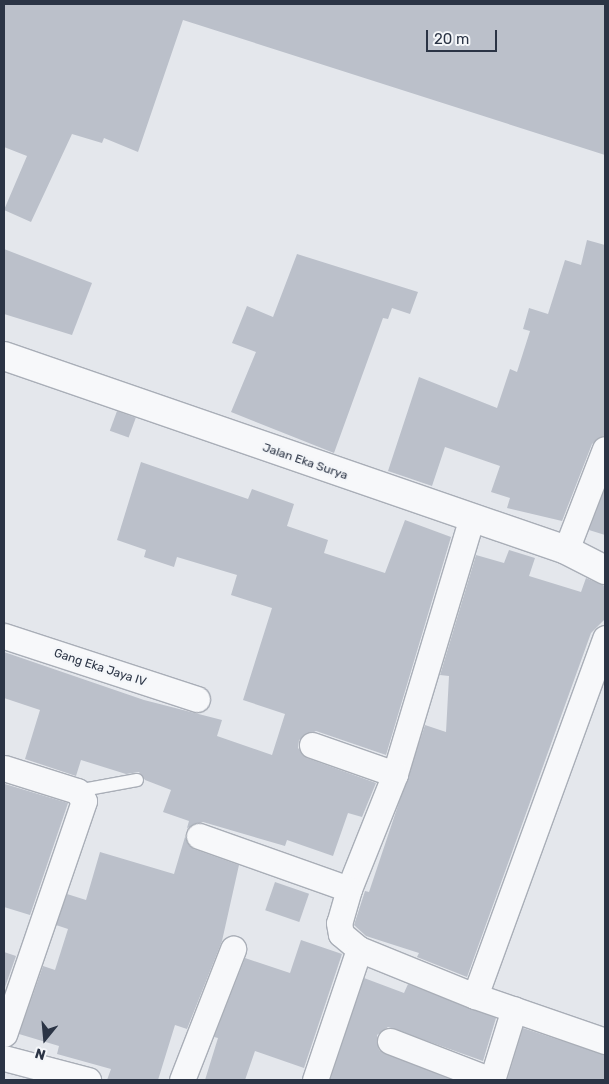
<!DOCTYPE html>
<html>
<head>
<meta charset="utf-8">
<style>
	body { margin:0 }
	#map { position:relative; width:609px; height:1084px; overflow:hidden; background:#e4e7ec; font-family:Rubik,sans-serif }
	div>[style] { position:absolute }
	.building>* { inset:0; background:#bbc0ca; transform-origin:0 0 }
	.roads { filter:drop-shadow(1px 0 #a9aeb7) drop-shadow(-1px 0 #a9aeb7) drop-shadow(0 1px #a9aeb7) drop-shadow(0 -1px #a9aeb7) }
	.service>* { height:12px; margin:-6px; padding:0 6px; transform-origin:6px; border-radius:6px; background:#f7f8fa }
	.minor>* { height:25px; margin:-12.5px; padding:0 12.5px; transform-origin:12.5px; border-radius:12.5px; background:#f7f8fa }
	.tertiary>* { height:28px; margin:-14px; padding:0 14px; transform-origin:14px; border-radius:14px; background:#f7f8fa }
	span { translate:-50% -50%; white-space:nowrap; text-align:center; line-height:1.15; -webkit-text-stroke:5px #f4f6f9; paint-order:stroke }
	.street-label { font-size:12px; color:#2b3445 }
	.frame { position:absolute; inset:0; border:5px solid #2b3445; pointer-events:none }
	.north { position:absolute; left:20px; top:1014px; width:50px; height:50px; -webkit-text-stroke:4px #f4f6f9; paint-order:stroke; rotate:197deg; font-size:14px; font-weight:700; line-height:20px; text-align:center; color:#2b3445 }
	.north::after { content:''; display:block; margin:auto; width:18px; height:22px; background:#2b3445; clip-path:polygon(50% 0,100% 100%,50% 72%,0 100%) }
	.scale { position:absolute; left:426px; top:30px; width:71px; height:22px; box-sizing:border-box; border:2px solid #2b3445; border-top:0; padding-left:6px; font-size:15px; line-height:18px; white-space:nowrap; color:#2b3445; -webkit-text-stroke:4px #f4f6f9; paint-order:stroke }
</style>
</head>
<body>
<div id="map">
	<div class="building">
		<div style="clip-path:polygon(4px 4px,605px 4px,605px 155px,183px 20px,138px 152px,104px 138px,102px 143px,72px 134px,31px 222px,4px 210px,27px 156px,4px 147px)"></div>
		<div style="clip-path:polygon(587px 240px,605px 245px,605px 435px,592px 444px,562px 521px,507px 508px,510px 498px,491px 492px,500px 466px,445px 447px,432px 486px,388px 471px,419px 377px,497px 408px,510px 369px,517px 372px,530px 331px,523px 329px,529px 308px,548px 314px,565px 260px,581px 265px)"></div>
		<div style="clip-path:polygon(4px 249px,92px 283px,72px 335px,4px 314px)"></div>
		<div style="clip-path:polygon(297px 254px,418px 292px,410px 314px,392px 308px,388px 319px,383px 318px,334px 453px,231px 412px,256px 352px,232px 343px,247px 306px,273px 317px)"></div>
		<div style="left:117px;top:411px;width:20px;height:21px;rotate:20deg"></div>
		<div style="clip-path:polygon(141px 462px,248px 499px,252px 489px,294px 504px,287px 526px,328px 540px,324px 553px,385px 573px,405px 520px,451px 537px,386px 755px,316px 731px,299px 740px,298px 748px,307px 758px,376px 783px,362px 817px,348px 813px,333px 856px,287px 840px,285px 846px,203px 822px,187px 828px,189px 821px,163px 812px,171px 790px,145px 780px,139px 772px,126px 774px,81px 760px,76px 776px,25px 759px,40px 710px,4px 698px,4px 652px,144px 700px,222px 720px,217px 736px,272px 755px,285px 714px,243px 700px,272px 608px,231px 595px,237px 575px,177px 557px,174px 567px,144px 557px,146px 550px,117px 540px)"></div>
		<div style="clip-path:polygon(605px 488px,605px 535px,589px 530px)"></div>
		<div style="clip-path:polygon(509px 550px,535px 558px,529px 576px,581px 592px,586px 578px,605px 586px,605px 619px,591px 633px,467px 977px,417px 957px,419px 953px,366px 936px,354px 925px,365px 891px,369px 892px,425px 725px,446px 732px,449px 676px,440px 675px,476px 555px,504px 563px)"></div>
		<div style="clip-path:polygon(5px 784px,68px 803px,30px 915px,4px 907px)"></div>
		<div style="clip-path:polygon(185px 837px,194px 849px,239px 865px,222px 941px,187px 1029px,175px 1025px,158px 1080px,107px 1080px,111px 1069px,57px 1054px,59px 1046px,19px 1034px,43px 966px,55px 970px,68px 929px,56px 925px,67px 894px,86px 900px,100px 852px,174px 874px)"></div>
		<div style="left:275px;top:882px;width:36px;height:30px;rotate:19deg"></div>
		<div style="clip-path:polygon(301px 940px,342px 954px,304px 1068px,255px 1051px,245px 1080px,205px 1080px,218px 1038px,214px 1037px,245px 958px,290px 973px)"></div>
		<div style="clip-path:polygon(4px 952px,16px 956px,4px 990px)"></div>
		<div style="clip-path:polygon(364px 978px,404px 993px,408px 984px,496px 1018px,483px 1061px,388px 1027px,377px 1035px,379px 1050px,452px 1080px,330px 1080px)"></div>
		<div style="clip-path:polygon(523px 1028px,605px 1055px,605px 1080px,507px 1080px)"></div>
	</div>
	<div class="roads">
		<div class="service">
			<div style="left:77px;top:791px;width:61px;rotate:-10.4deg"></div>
		</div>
		<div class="minor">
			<div style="left:472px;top:517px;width:268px;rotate:106.7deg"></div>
			<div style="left:395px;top:774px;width:124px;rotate:111.8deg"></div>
			<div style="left:349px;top:889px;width:35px;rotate:106deg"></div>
			<div style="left:339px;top:923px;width:11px;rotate:80deg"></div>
			<div style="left:341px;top:934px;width:23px;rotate:40deg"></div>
			<div style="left:359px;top:949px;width:125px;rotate:22.1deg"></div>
			<div style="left:475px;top:996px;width:138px;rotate:19.1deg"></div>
			<div style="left:566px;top:550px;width:108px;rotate:-68.9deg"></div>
			<div style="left:4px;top:636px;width:203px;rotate:18.1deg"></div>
			<div style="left:312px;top:745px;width:88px;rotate:19.3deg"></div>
			<div style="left:4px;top:768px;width:77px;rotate:17.5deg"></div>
			<div style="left:77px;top:791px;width:12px;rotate:55deg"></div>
			<div style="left:84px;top:801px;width:246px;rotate:108.9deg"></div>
			<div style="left:199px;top:836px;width:159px;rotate:19.5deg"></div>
			<div style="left:475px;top:996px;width:381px;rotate:-70deg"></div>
			<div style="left:390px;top:1041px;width:108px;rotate:21.1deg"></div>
			<div style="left:4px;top:1058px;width:87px;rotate:14.7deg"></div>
			<div style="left:182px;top:1080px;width:141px;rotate:-68.7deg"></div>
			<div style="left:315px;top:1080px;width:138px;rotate:-71.4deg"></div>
			<div style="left:492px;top:1080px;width:74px;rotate:-72.8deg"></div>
		</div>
		<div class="tertiary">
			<div style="left:4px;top:356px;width:595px;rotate:19.04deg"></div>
			<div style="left:566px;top:550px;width:44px;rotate:27.1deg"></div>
		</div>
	</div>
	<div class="street-label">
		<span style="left:305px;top:462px;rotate:19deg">Jalan Eka Surya</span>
		<span style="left:100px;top:668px;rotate:18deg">Gang Eka Jaya IV</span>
	</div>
	<div class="frame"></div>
	<div class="north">N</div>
	<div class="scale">20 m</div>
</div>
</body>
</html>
